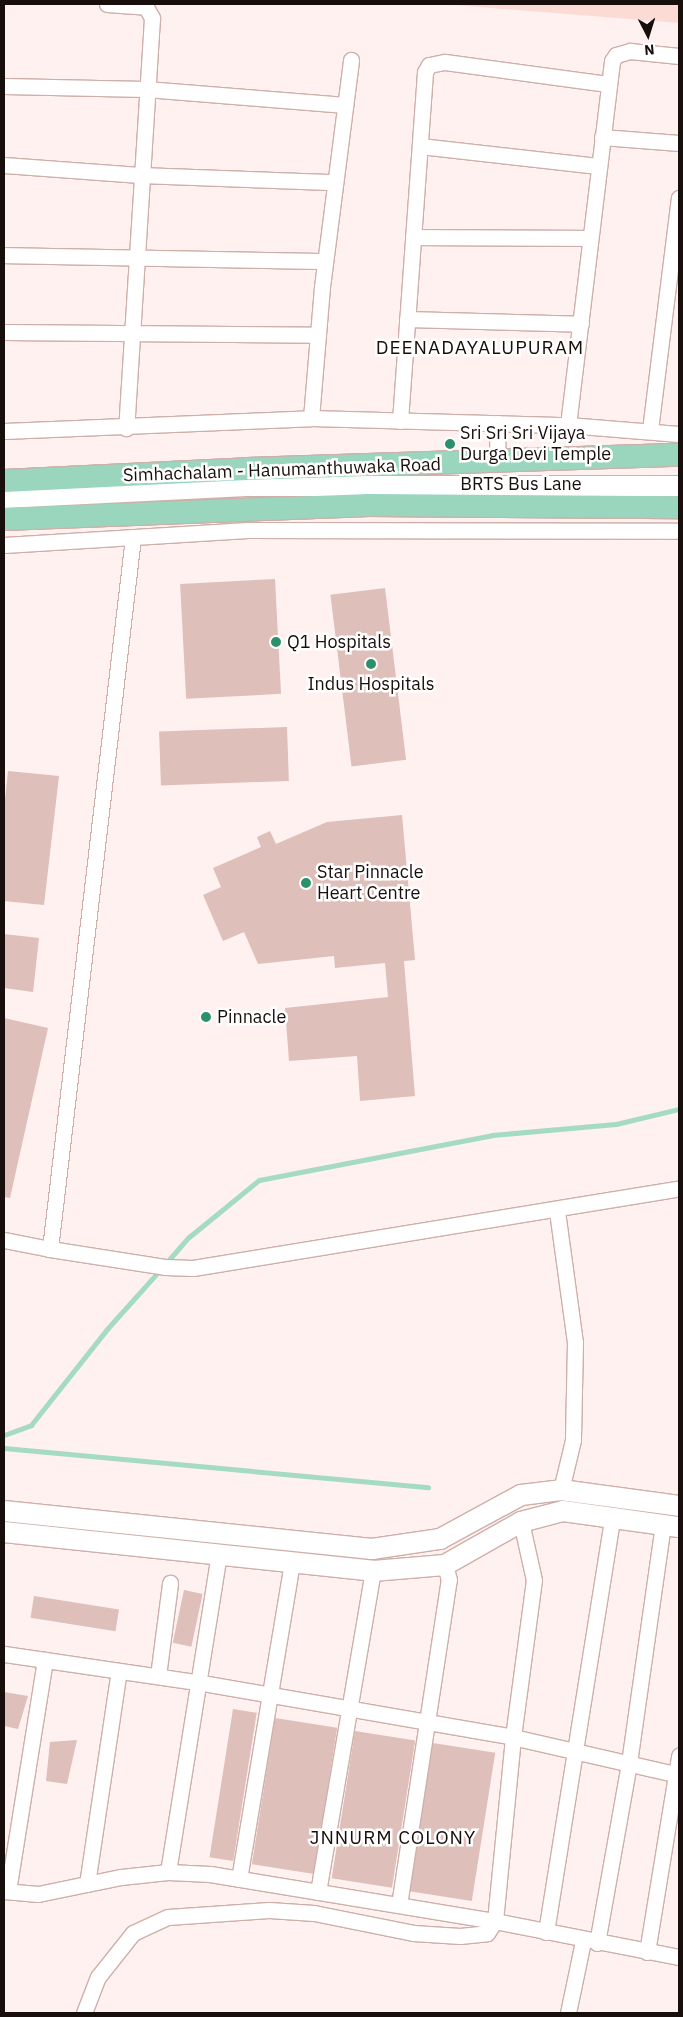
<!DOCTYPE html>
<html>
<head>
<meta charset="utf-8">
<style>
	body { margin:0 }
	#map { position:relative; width:683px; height:2017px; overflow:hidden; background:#fef1ef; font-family:"IBM Plex Sans",sans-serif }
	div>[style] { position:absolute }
	.green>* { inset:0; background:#fddbd5 }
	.stream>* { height:5px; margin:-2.5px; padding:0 2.5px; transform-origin:2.5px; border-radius:2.5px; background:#a5dbc3 }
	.building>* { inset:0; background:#debfb9; transform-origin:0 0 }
	.roads { filter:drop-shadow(1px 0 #ceafa9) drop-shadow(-1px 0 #ceafa9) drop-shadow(0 1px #ceafa9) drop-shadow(0 -1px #ceafa9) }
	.street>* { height:15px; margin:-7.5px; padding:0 7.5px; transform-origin:7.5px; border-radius:7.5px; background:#fff }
	.secondary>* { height:20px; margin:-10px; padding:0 10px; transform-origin:10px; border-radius:10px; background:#fff }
	.primary>* { height:22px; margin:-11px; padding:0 11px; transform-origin:11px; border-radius:11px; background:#9ad6be }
	.dots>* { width:14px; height:14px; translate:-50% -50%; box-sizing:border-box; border:2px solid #fff; border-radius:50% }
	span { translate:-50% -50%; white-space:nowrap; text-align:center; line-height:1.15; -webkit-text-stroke:5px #fff; paint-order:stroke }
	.poi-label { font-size:18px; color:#180e0c }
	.left { translate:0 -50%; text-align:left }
	.street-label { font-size:18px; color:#180e0c }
	.neighbourhood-label { font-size:19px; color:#180e0c; letter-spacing:1px }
	.frame { position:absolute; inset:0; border:5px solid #180e0c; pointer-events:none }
	.north { position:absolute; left:623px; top:10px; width:50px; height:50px; -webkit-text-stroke:4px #fff; paint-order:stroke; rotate:175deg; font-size:14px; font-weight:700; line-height:20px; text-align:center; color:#180e0c }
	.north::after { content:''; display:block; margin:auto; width:18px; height:22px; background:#180e0c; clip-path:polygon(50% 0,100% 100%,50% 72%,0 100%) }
</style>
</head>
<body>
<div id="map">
	<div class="green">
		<div style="clip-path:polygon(441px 4px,679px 4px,679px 23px)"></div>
	</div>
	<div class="stream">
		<div style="left:166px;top:1263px;width:35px;rotate:-49deg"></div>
		<div style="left:189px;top:1237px;width:90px;rotate:-39.2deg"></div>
		<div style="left:259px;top:1180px;width:237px;rotate:-10.9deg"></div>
		<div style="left:492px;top:1135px;width:124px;rotate:-5.1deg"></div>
		<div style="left:616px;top:1124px;width:65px;rotate:-13.4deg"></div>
		<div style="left:4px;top:1435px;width:29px;rotate:-20deg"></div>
		<div style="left:31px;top:1425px;width:122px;rotate:-51.6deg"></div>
		<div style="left:107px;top:1329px;width:79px;rotate:-48.1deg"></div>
		<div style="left:4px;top:1448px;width:426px;rotate:5.3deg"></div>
	</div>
	<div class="building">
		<div style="left:275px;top:579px;width:115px;height:95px;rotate:87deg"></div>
		<div style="left:385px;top:588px;width:173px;height:55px;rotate:83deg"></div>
		<div style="left:287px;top:727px;width:54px;height:128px;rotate:88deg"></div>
		<div style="clip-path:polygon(8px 771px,59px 776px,44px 905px,4px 901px,4px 809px)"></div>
		<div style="clip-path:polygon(402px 815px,415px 960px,404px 961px,415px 1096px,360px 1101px,357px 1056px,289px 1061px,285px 1008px,388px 997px,385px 963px,335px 968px,334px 956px,258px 964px,244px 932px,223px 941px,203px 895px,221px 887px,213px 868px,261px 847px,257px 837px,270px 831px,276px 844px,327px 822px)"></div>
		<div style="clip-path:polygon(4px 934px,39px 938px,33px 992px,4px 988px)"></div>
		<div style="clip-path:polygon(4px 1018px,48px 1028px,10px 1198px,4px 1197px)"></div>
		<div style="left:184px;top:1590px;width:19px;height:54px;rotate:12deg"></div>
		<div style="left:34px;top:1596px;width:86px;height:22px;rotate:9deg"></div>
		<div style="clip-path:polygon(4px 1692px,28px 1696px,18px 1729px,4px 1726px)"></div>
		<div style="left:233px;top:1709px;width:24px;height:150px;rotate:9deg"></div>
		<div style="left:275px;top:1718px;width:63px;height:148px;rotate:9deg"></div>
		<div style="left:355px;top:1731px;width:61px;height:149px;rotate:9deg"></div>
		<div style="clip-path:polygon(77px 1740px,67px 1784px,46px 1781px,50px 1742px)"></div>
		<div style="left:433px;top:1743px;width:63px;height:150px;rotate:9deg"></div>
	</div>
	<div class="roads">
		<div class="street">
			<div style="left:107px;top:4px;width:39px;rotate:4deg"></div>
			<div style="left:146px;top:7px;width:13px;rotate:61deg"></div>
			<div style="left:152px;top:18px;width:411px;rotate:93.6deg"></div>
			<div style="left:4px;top:86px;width:142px;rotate:1.2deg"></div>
			<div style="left:146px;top:89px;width:200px;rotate:4.6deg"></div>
			<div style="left:602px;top:137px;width:77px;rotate:4.5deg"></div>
			<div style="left:420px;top:146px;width:179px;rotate:6.4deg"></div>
			<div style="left:4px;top:165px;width:136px;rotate:4.2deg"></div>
			<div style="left:140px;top:175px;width:195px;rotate:2.1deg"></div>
			<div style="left:413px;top:237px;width:177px;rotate:0.3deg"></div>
			<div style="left:4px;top:255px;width:321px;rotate:1.1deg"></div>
			<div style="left:407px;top:319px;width:174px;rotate:1.6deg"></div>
			<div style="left:4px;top:332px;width:314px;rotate:0.5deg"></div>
			<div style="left:311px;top:418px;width:131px;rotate:-85.2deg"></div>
			<div style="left:322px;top:287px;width:229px;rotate:-82.7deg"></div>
			<div style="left:400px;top:421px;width:350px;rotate:-85.9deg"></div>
			<div style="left:425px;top:72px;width:8px;rotate:-60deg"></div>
			<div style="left:429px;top:65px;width:16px;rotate:-11deg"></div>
			<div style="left:445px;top:62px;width:164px;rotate:7.7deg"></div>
			<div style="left:568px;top:425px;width:367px;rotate:-83.1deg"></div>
			<div style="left:612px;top:61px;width:7px;rotate:-56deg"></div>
			<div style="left:616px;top:55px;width:15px;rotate:-16deg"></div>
			<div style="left:630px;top:51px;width:49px;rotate:5.8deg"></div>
			<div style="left:650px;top:430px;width:234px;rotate:-82.9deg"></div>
			<div style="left:4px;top:431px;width:307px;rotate:-2.4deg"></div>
			<div style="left:311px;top:418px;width:257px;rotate:1.6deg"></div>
			<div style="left:568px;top:425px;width:111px;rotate:4.6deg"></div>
			<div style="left:497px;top:462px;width:39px;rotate:-89deg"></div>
			<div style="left:4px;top:545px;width:244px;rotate:-3.5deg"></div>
			<div style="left:248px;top:530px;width:431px;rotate:0.1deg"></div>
			<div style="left:557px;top:1211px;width:132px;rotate:82.2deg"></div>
			<div style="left:575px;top:1342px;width:98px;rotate:91.2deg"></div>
			<div style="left:573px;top:1440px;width:51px;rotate:103.5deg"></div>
			<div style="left:4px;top:1240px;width:47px;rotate:11.1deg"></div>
			<div style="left:50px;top:1249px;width:717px;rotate:-83.35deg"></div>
			<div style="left:50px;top:1249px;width:116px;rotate:8.9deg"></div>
			<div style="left:165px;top:1267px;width:28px;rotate:2deg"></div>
			<div style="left:193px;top:1268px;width:493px;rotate:-9.3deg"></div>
			<div style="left:4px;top:1654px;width:194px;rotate:8.3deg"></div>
			<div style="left:196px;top:1682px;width:322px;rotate:9.8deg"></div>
			<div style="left:513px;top:1737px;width:170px;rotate:12.9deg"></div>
			<div style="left:158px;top:1676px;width:94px;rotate:-82.6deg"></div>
			<div style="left:168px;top:1872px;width:322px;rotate:-80.9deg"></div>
			<div style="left:239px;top:1879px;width:321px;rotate:-80.5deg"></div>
			<div style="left:87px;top:1884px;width:215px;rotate:-81.5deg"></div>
			<div style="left:4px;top:1891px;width:34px;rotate:5deg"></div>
			<div style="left:38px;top:1894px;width:85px;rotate:-11.6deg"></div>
			<div style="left:121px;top:1877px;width:47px;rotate:-6.1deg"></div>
			<div style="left:168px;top:1872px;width:42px;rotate:2.7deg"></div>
			<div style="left:210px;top:1874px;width:289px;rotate:9.4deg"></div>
			<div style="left:495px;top:1921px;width:187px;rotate:11.1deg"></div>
			<div style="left:8px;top:1891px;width:234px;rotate:-80.9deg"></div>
			<div style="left:318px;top:1892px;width:326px;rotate:-80.3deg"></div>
			<div style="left:399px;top:1905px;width:329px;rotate:-81.3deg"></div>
			<div style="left:449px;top:1580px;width:16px;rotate:-105deg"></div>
			<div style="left:546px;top:1932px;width:419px;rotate:-80.9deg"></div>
			<div style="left:597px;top:1943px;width:183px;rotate:-79.9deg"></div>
			<div style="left:629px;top:1763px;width:240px;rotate:-81.9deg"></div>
			<div style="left:647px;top:1952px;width:199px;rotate:-80.7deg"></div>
			<div style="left:84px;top:2013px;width:39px;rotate:-69deg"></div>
			<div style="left:98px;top:1977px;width:56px;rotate:-51.5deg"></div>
			<div style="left:133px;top:1933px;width:38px;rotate:-25deg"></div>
			<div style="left:168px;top:1917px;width:101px;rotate:-4deg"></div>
			<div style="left:269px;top:1910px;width:45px;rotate:3.8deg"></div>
			<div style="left:314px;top:1913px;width:101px;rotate:11.4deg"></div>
			<div style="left:413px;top:1933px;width:47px;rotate:3.7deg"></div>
			<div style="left:460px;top:1936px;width:27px;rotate:-6deg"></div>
			<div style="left:487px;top:1933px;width:14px;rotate:-56deg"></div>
			<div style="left:495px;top:1921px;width:185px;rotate:-84.4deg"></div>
			<div style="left:513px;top:1737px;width:158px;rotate:-82.4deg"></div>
			<div style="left:534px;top:1580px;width:59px;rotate:-102.6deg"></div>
			<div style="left:568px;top:2013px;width:74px;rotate:-78.2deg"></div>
		</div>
		<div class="secondary">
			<div style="left:4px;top:498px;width:248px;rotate:-2.8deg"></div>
			<div style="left:252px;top:486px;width:427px"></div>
			<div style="left:4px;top:1511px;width:370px;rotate:5.9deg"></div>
			<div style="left:372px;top:1549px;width:69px;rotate:-8.4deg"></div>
			<div style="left:440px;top:1539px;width:92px;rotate:-28.5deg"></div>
			<div style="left:521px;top:1495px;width:40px;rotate:-7.1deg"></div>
			<div style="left:561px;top:1490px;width:119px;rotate:7.7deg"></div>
			<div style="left:4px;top:1532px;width:371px;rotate:6deg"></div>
			<div style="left:373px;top:1571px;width:72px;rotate:-4.8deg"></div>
			<div style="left:445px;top:1565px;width:87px;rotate:-29.5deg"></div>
			<div style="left:521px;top:1522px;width:43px;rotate:-14.7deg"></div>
			<div style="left:563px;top:1511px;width:117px;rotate:7.9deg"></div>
		</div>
		<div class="primary">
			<div style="left:4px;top:481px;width:243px;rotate:-2.8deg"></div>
			<div style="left:247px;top:469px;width:432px;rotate:-1.9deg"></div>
			<div style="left:4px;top:519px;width:365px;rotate:-2.2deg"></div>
			<div style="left:369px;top:505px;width:310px;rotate:0.4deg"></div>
		</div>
	</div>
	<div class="dots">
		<div style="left:450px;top:444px;background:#2b916d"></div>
		<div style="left:276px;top:642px;background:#2b916d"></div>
		<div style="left:371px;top:664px;background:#2b916d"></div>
		<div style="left:306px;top:883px;background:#2b916d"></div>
		<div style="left:206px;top:1017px;background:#2b916d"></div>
	</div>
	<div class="poi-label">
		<span class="left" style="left:460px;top:444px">Sri Sri Sri Vijaya<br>Durga Devi Temple</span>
		<span class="left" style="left:287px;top:642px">Q1 Hospitals</span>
		<span style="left:371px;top:684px">Indus Hospitals</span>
		<span class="left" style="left:317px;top:883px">Star Pinnacle<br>Heart Centre</span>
		<span class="left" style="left:217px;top:1017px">Pinnacle</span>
	</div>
	<div class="street-label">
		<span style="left:282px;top:470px;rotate:-2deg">Simhachalam - Hanumanthuwaka Road</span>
		<span style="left:521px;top:484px">BRTS Bus Lane</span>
	</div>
	<div class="neighbourhood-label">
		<span style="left:480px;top:348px">DEENADAYALUPURAM</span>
		<span style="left:393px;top:1838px">JNNURM COLONY</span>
	</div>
	<div class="frame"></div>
	<div class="north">N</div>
</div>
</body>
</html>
